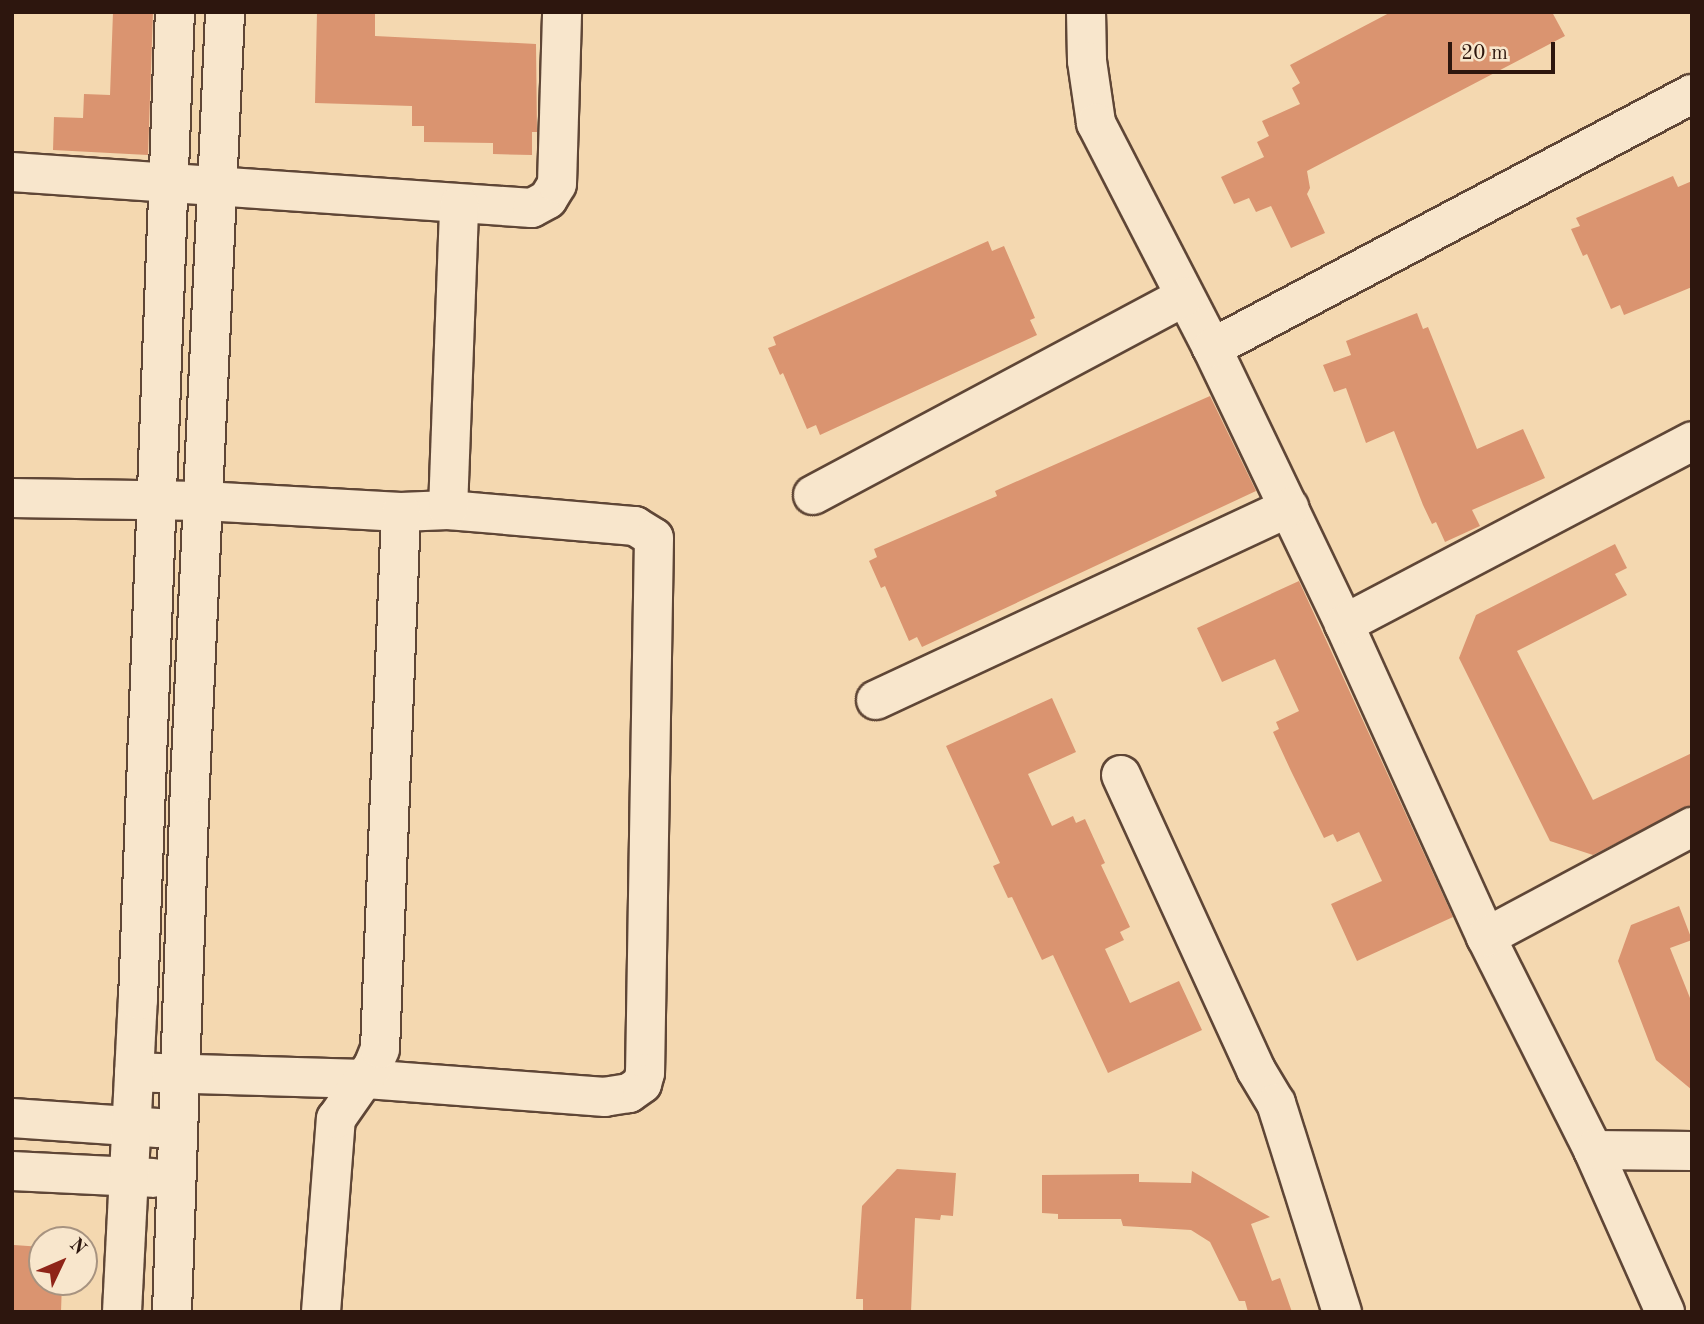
<!DOCTYPE html>
<html>
<head>
<meta charset="utf-8">
<style>
	body { margin:0 }
	#map { position:relative; width:1704px; height:1324px; overflow:hidden; background:#f4d8b0; font-family:"Old Standard TT",serif }
	div>[style] { position:absolute }
	.building>* { inset:0; background:#da9470 }
	.roads { filter:drop-shadow(2px 0 #5f4636) drop-shadow(-2px 0 #5f4636) drop-shadow(0 2px #5f4636) drop-shadow(0 -2px #5f4636) }
	.minor>* { height:38px; margin:-19px; padding:0 19px; transform-origin:19px; border-radius:19px; background:#f8e6cc }
	span { translate:-50% -50%; white-space:nowrap; text-align:center; line-height:1.15; -webkit-text-stroke:6px #f8e6cc; paint-order:stroke }
	.frame { position:absolute; inset:0; border:14px solid #2d160e; pointer-events:none }
	.north { position:absolute; left:28px; top:1226px; width:70px; height:70px; box-sizing:border-box; background:#f8e6cc; border:2px solid #a79380; border-radius:50%; rotate:46deg; font-size:19px; font-weight:700; line-height:28px; text-align:center; color:#2d160e }
	.north::after { content:''; display:block; margin:auto; width:24px; height:32px; background:#8f2418; clip-path:polygon(50% 0,100% 100%,50% 72%,0 100%) }
	.scale { position:absolute; left:1448px; top:42px; width:107px; height:32px; box-sizing:border-box; border:4px solid #2d160e; border-top:0; padding-left:9px; font-size:21px; line-height:24px; white-space:nowrap; color:#2d160e; -webkit-text-stroke:5px #f8e6cc; paint-order:stroke }
</style>
</head>
<body>
<div id="map">
	<div class="building">
		<div style="clip-path:polygon(113px 12px,153px 12px,148px 155px,53px 150px,54px 117px,83px 118px,84px 94px,110px 95px)"></div>
		<div style="clip-path:polygon(317px 12px,375px 12px,375px 36px,536px 44px,537px 132px,532px 132px,532px 155px,493px 154px,493px 143px,424px 142px,424px 126px,412px 126px,412px 106px,315px 103px)"></div>
		<div style="clip-path:polygon(1391px 12px,1552px 12px,1565px 36px,1307px 171px,1310px 188px,1307px 194px,1325px 233px,1291px 248px,1271px 206px,1256px 212px,1249px 198px,1234px 204px,1221px 177px,1264px 157px,1257px 142px,1269px 136px,1262px 121px,1300px 104px,1292px 88px,1300px 83px,1290px 65px)"></div>
		<div style="clip-path:polygon(1673px 176px,1678px 187px,1692px 181px,1692px 287px,1624px 315px,1620px 305px,1611px 309px,1587px 254px,1583px 256px,1571px 229px,1580px 226px,1576px 218px)"></div>
		<div style="clip-path:polygon(988px 241px,992px 251px,1004px 246px,1035px 318px,1030px 320px,1037px 335px,820px 435px,816px 425px,807px 429px,783px 373px,780px 375px,768px 348px,776px 345px,773px 337px)"></div>
		<div style="clip-path:polygon(1417px 313px,1423px 329px,1428px 327px,1477px 449px,1523px 429px,1545px 478px,1472px 510px,1480px 526px,1445px 542px,1436px 522px,1432px 524px,1423px 505px,1394px 431px,1366px 443px,1346px 388px,1334px 392px,1323px 365px,1351px 355px,1346px 341px)"></div>
		<div style="clip-path:polygon(1210px 396px,1256px 491px,922px 647px,917px 637px,909px 641px,885px 586px,881px 588px,869px 561px,877px 557px,874px 549px,997px 496px,995px 491px)"></div>
		<div style="clip-path:polygon(1615px 544px,1627px 568px,1615px 574px,1627px 595px,1517px 651px,1593px 800px,1692px 753px,1692px 805px,1593px 855px,1550px 841px,1459px 658px,1476px 615px)"></div>
		<div style="clip-path:polygon(1299px 581px,1453px 917px,1357px 961px,1331px 904px,1382px 881px,1359px 832px,1337px 842px,1333px 834px,1324px 838px,1291px 771px,1273px 732px,1279px 729px,1276px 722px,1299px 711px,1275px 659px,1222px 682px,1197px 628px)"></div>
		<div style="clip-path:polygon(1052px 698px,1076px 752px,1028px 774px,1052px 826px,1073px 816px,1076px 823px,1085px 819px,1105px 863px,1101px 865px,1130px 927px,1120px 932px,1124px 940px,1105px 949px,1130px 1003px,1179px 981px,1202px 1030px,1108px 1073px,1053px 955px,1042px 960px,1012px 897px,1008px 898px,993px 866px,1000px 863px,946px 746px)"></div>
		<div style="clip-path:polygon(1679px 906px,1692px 940px,1670px 948px,1692px 1003px,1692px 1090px,1656px 1060px,1618px 961px,1631px 925px)"></div>
		<div style="clip-path:polygon(897px 1169px,956px 1173px,953px 1216px,941px 1215px,940px 1220px,915px 1218px,911px 1312px,863px 1312px,863px 1299px,856px 1299px,862px 1206px)"></div>
		<div style="clip-path:polygon(1192px 1171px,1270px 1217px,1251px 1224px,1272px 1281px,1280px 1278px,1292px 1312px,1248px 1312px,1245px 1301px,1239px 1301px,1210px 1242px,1191px 1230px,1123px 1226px,1121px 1219px,1058px 1219px,1058px 1214px,1042px 1213px,1042px 1175px,1139px 1174px,1139px 1182px,1191px 1183px)"></div>
		<div style="clip-path:polygon(14px 1245px,42px 1247px,42px 1282px,62px 1282px,61px 1312px,12px 1312px)"></div>
	</div>
	<div class="roads">
		<div class="minor">
			<div style="left:1086px;top:12px;width:49px;rotate:88.8deg"></div>
			<div style="left:1087px;top:61px;width:63px;rotate:81.7deg"></div>
			<div style="left:1096px;top:123px;width:253px;rotate:62.7deg"></div>
			<div style="left:1212px;top:348px;width:306px;rotate:64.4deg"></div>
			<div style="left:1344px;top:624px;width:344px;rotate:65.6deg"></div>
			<div style="left:1486px;top:937px;width:238px;rotate:63.3deg"></div>
			<div style="left:1593px;top:1150px;width:177px;rotate:66deg"></div>
			<div style="left:12px;top:172px;width:521px;rotate:3.96deg"></div>
			<div style="left:532px;top:208px;width:18px;rotate:-29deg"></div>
			<div style="left:548px;top:199px;width:17px;rotate:-59deg"></div>
			<div style="left:557px;top:184px;width:172px;rotate:-88.3deg"></div>
			<div style="left:1212px;top:348px;width:543px;rotate:-27.89deg"></div>
			<div style="left:813px;top:495px;width:421px;rotate:-28.1deg"></div>
			<div style="left:12px;top:498px;width:191px;rotate:0.9deg"></div>
			<div style="left:203px;top:501px;width:198px;rotate:3.2deg"></div>
			<div style="left:401px;top:512px;width:47px;rotate:-2.4deg"></div>
			<div style="left:448px;top:510px;width:188px;rotate:4.9deg"></div>
			<div style="left:635px;top:526px;width:22px;rotate:32deg"></div>
			<div style="left:654px;top:538px;width:535px;rotate:90.96deg"></div>
			<div style="left:645px;top:1073px;width:11px;rotate:105deg"></div>
			<div style="left:642px;top:1084px;width:16px;rotate:145deg"></div>
			<div style="left:629px;top:1093px;width:24px;rotate:171deg"></div>
			<div style="left:605px;top:1097px;width:242px;rotate:-175.7deg"></div>
			<div style="left:364px;top:1079px;width:230px;rotate:-178.3deg"></div>
			<div style="left:448px;top:510px;width:305px;rotate:-87.9deg"></div>
			<div style="left:1344px;top:624px;width:393px;rotate:-27.7deg"></div>
			<div style="left:876px;top:700px;width:456px;rotate:-25deg"></div>
			<div style="left:1121px;top:775px;width:324px;rotate:65.4deg"></div>
			<div style="left:1256px;top:1070px;width:39px;rotate:59deg"></div>
			<div style="left:1276px;top:1103px;width:219px;rotate:72.5deg"></div>
			<div style="left:1486px;top:937px;width:234px;rotate:-28.1deg"></div>
			<div style="left:12px;top:1118px;width:146px;rotate:3.9deg"></div>
			<div style="left:1593px;top:1150px;width:99px;rotate:0.6deg"></div>
			<div style="left:12px;top:1171px;width:141px;rotate:2.8deg"></div>
			<div style="left:122px;top:1312px;width:312px;rotate:-87.1deg"></div>
			<div style="left:138px;top:1000px;width:989px;rotate:-87.86deg"></div>
			<div style="left:172px;top:1312px;width:528px;rotate:-88.05deg"></div>
			<div style="left:190px;top:784px;width:773px;rotate:-87.4deg"></div>
			<div style="left:321px;top:1312px;width:194px;rotate:-85.6deg"></div>
			<div style="left:336px;top:1119px;width:65px;rotate:-55.1deg"></div>
			<div style="left:373px;top:1066px;width:18px;rotate:-68deg"></div>
			<div style="left:380px;top:1049px;width:537px;rotate:-87.76deg"></div>
		</div>
	</div>
	<div class="frame"></div>
	<div class="north">N</div>
	<div class="scale">20 m</div>
</div>
</body>
</html>
